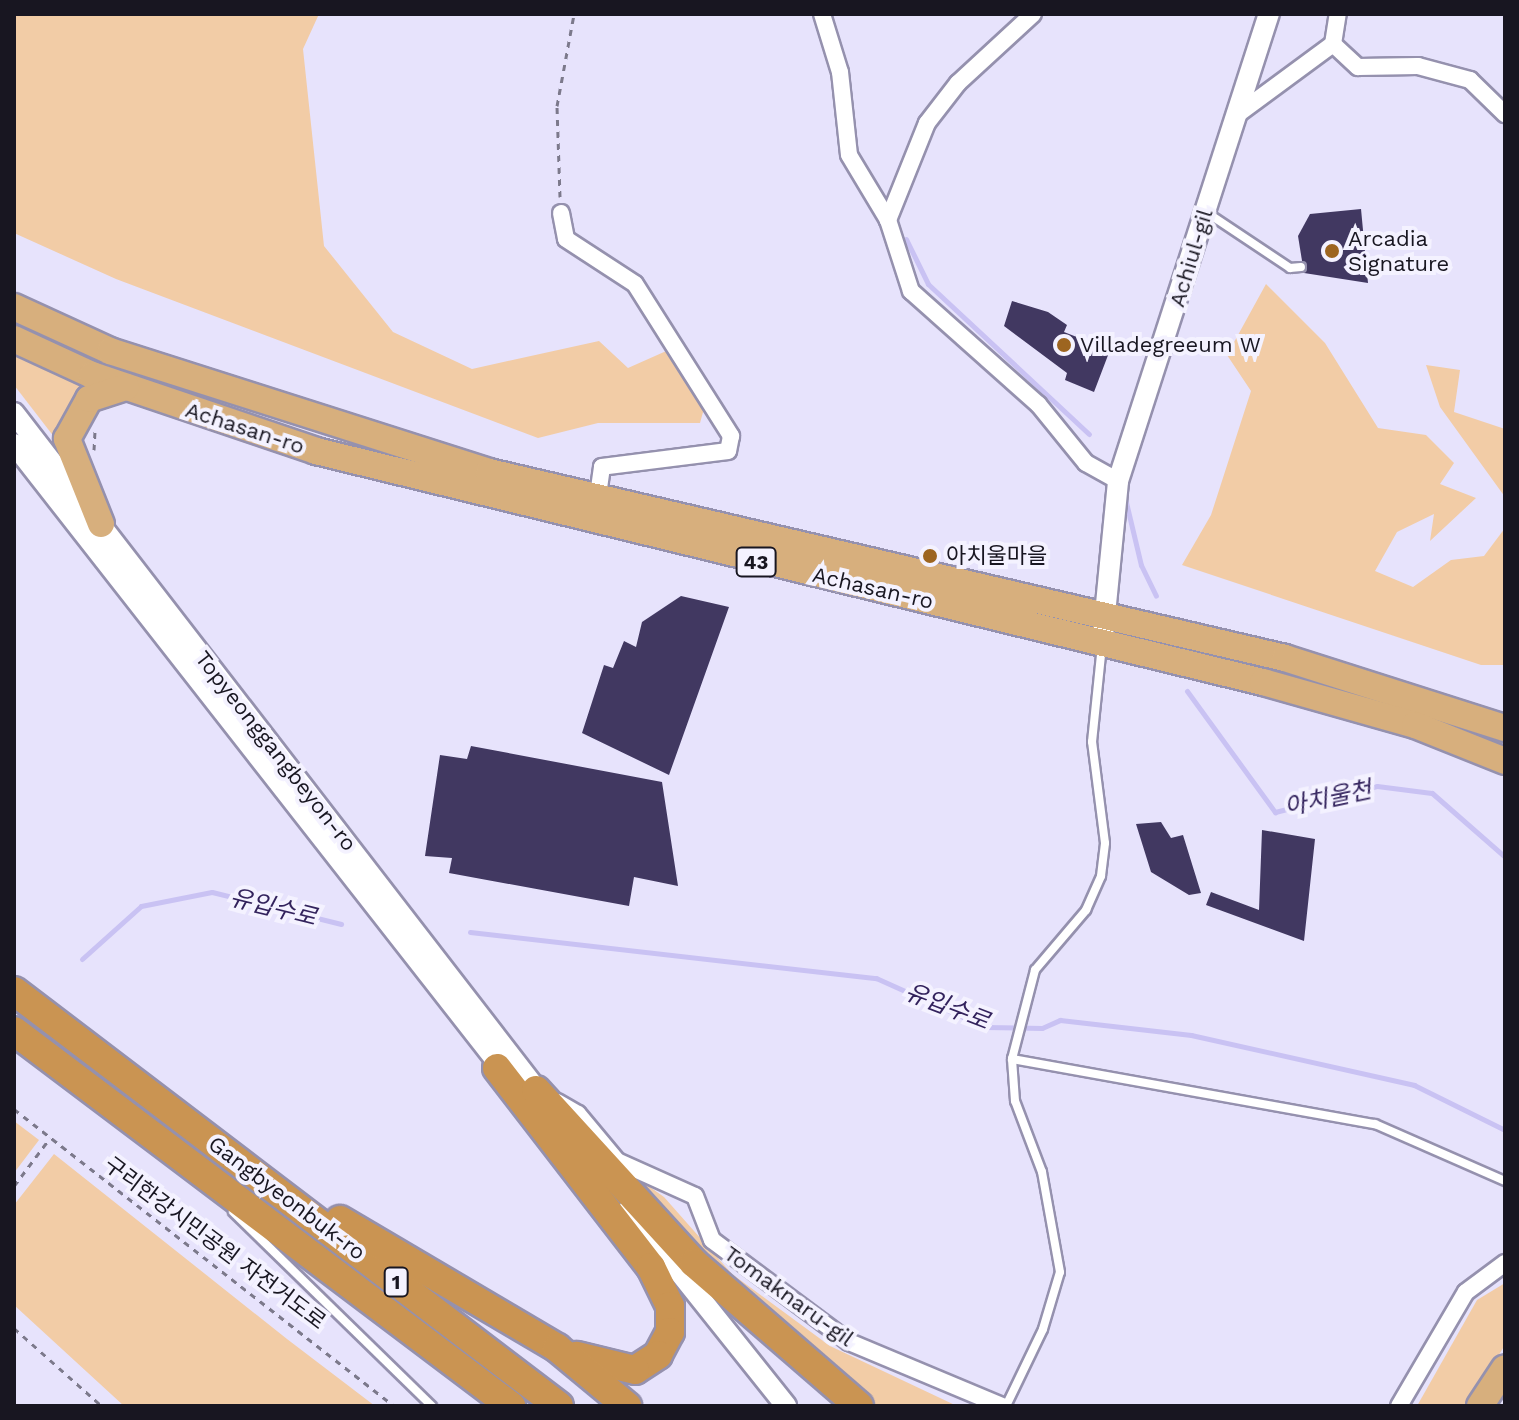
<!DOCTYPE html>
<html>
<head>
<meta charset="utf-8">
<style>
	body { margin:0 }
	#map { position:relative; width:1519px; height:1420px; overflow:hidden; background:#e7e3fc; font-family:"Work Sans","Noto Sans KR",sans-serif }
	div>[style] { position:absolute }
	.green>* { inset:0; background:#f2cca6 }
	.stream>* { height:5px; margin:-2.5px; padding:0 2.5px; transform-origin:2.5px; border-radius:2.5px; background:#c9c2f3 }
	.building>* { inset:0; background:#413861 }
	.path>* { height:3px; margin-top:-1.5px; transform-origin:0; background:repeating-linear-gradient(90deg,#7c798b 0 6px,transparent 0 12px) }
	.roads { filter:drop-shadow(2px 0 #9591ae) drop-shadow(-2px 0 #9591ae) drop-shadow(0 2px #9591ae) drop-shadow(0 -2px #9591ae) }
	.service>* { height:8px; margin:-4px; padding:0 4px; transform-origin:4px; border-radius:4px; background:#fff }
	.minor>* { height:16px; margin:-8px; padding:0 8px; transform-origin:8px; border-radius:8px; background:#fff }
	.tertiary>* { height:20px; margin:-10px; padding:0 10px; transform-origin:10px; border-radius:10px; background:#fff }
	.primary>* { height:26px; margin:-13px; padding:0 13px; transform-origin:13px; border-radius:13px; background:#d7af7d }
	.trunk>* { height:28px; margin:-14px; padding:0 14px; transform-origin:14px; border-radius:14px; background:#ca9452 }
	.dots>* { width:22px; height:22px; translate:-50% -50%; box-sizing:border-box; border:4px solid #f4f2ff; border-radius:50% }
	span { translate:-50% -50%; white-space:nowrap; text-align:center; line-height:1.15; -webkit-text-stroke:8px #f4f2ff; paint-order:stroke }
	.shield-label span { padding:2px 6px; background:#f4f2ff; border:2px solid; border-radius:6px; -webkit-text-stroke-width:0 }
	.shield-label { font-size:20px; color:#181621; font-weight:700 }
	.poi-label { font-size:22px; color:#181621 }
	.left { translate:0 -50%; text-align:left }
	.street-label { font-size:22px; color:#181621 }
	.water-label { font-size:24px; color:#33235d; font-style:italic }
	.frame { position:absolute; inset:0; border:16px solid #181621; pointer-events:none }
</style>
</head>
<body>
<div id="map">
	<div class="green">
		<div style="clip-path:polygon(14px 14px,319px 14px,303px 49px,324px 246px,393px 332px,472px 369px,599px 341px,628px 368px,682px 344px,708px 394px,700px 423px,598px 423px,538px 438px,116px 279px,14px 233px)"></div>
		<div style="clip-path:polygon(1266px 284px,1325px 343px,1378px 428px,1426px 435px,1454px 463px,1440px 484px,1476px 498px,1430px 541px,1434px 514px,1397px 532px,1375px 571px,1413px 587px,1451px 560px,1484px 556px,1505px 528px,1505px 665px,1481px 665px,1182px 565px,1211px 515px,1251px 391px,1227px 355px)"></div>
		<div style="clip-path:polygon(14px 356px,83px 385px,58px 442px,14px 385px)"></div>
		<div style="clip-path:polygon(1426px 365px,1460px 370px,1454px 412px,1505px 429px,1505px 497px,1440px 407px)"></div>
		<div style="clip-path:polygon(14px 1121px,39px 1140px,14px 1173px)"></div>
		<div style="clip-path:polygon(54px 1154px,287px 1339px,375px 1406px,124px 1406px,14px 1305px,14px 1205px)"></div>
		<div style="clip-path:polygon(620px 1177px,636px 1177px,664px 1197px,732px 1274px,830px 1346px,957px 1406px,867px 1406px)"></div>
		<div style="clip-path:polygon(1505px 1283px,1505px 1345px,1467px 1406px,1417px 1406px,1477px 1300px)"></div>
	</div>
	<div class="stream">
		<div style="left:906px;top:239px;width:50px;rotate:63.9deg"></div>
		<div style="left:928px;top:284px;width:220px;rotate:43deg"></div>
		<div style="left:1125px;top:498px;width:69px;rotate:76.6deg"></div>
		<div style="left:1141px;top:565px;width:34px;rotate:64deg"></div>
		<div style="left:1187px;top:691px;width:150px;rotate:54deg"></div>
		<div style="left:1275px;top:812px;width:105px;rotate:-14.3deg"></div>
		<div style="left:1377px;top:786px;width:55px;rotate:7.3deg"></div>
		<div style="left:1432px;top:793px;width:97px;rotate:41.2deg"></div>
		<div style="left:470px;top:932px;width:409px;rotate:6.5deg"></div>
		<div style="left:876px;top:978px;width:120px;rotate:24.2deg"></div>
		<div style="left:985px;top:1027px;width:57px;rotate:1deg"></div>
		<div style="left:1042px;top:1028px;width:20px;rotate:-24deg"></div>
		<div style="left:1060px;top:1020px;width:132px;rotate:6.5deg"></div>
		<div style="left:1191px;top:1035px;width:229px;rotate:12.6deg"></div>
		<div style="left:1414px;top:1085px;width:102px;rotate:26.3deg"></div>
		<div style="left:82px;top:959px;width:79px;rotate:-41.9deg"></div>
		<div style="left:141px;top:906px;width:72px;rotate:-11.2deg"></div>
		<div style="left:212px;top:892px;width:133px;rotate:13.9deg"></div>
	</div>
	<div class="building">
		<div style="clip-path:polygon(1361px 209px,1368px 283px,1304px 273px,1298px 236px,1310px 214px)"></div>
		<div style="clip-path:polygon(1012px 301px,1048px 312px,1067px 325px,1064px 332px,1110px 350px,1094px 392px,1065px 380px,1067px 373px,1004px 326px)"></div>
		<div style="clip-path:polygon(681px 596px,729px 607px,669px 775px,582px 733px,604px 665px,613px 668px,624px 641px,636px 647px,642px 622px)"></div>
		<div style="clip-path:polygon(471px 746px,662px 782px,678px 886px,634px 877px,629px 906px,449px 873px,452px 858px,425px 856px,440px 755px,467px 759px)"></div>
		<div style="clip-path:polygon(1161px 822px,1171px 838px,1183px 835px,1201px 893px,1189px 895px,1151px 872px,1136px 824px)"></div>
		<div style="clip-path:polygon(1262px 830px,1315px 839px,1304px 941px,1206px 905px,1211px 892px,1259px 910px)"></div>
	</div>
	<div class="path">
		<div style="left:560px;top:197px;width:91px;rotate:-91.9deg"></div>
		<div style="left:557px;top:106px;width:94px;rotate:-79.5deg"></div>
		<div style="left:94px;top:450px;width:20px;rotate:-87deg"></div>
		<div style="left:14px;top:1109px;width:482px;rotate:38deg"></div>
		<div style="left:14px;top:1186px;width:60px;rotate:-53.1deg"></div>
		<div style="left:14px;top:1328px;width:118px;rotate:41.6deg"></div>
		<div style="left:451px;top:1406px;width:2px"></div>
	</div>
	<div class="roads">
		<div class="service">
			<div style="left:1206px;top:212px;width:101px;rotate:33.7deg"></div>
			<div style="left:1290px;top:268px;width:11px;rotate:-5deg"></div>
			<div style="left:1012px;top:1059px;width:369px;rotate:10.2deg"></div>
			<div style="left:1375px;top:1124px;width:142px;rotate:23.7deg"></div>
			<div style="left:233px;top:1212px;width:278px;rotate:44.3deg"></div>
			<div style="left:1006px;top:1406px;width:85px;rotate:-64.3deg"></div>
			<div style="left:1043px;top:1329px;width:59px;rotate:-73.4deg"></div>
			<div style="left:1060px;top:1272px;width:102px;rotate:-100.2deg"></div>
			<div style="left:1042px;top:1172px;width:76px;rotate:-110.8deg"></div>
			<div style="left:1015px;top:1101px;width:42px;rotate:-94.1deg"></div>
			<div style="left:1012px;top:1059px;width:92px;rotate:-75.5deg"></div>
			<div style="left:1035px;top:970px;width:79px;rotate:-49.6deg"></div>
			<div style="left:1086px;top:910px;width:37px;rotate:-66deg"></div>
			<div style="left:1101px;top:876px;width:33px;rotate:-83deg"></div>
			<div style="left:1105px;top:843px;width:102px;rotate:-97.3deg"></div>
			<div style="left:1092px;top:742px;width:97px;rotate:-84.1deg"></div>
		</div>
		<div class="minor">
			<div style="left:822px;top:14px;width:61px;rotate:72.8deg"></div>
			<div style="left:840px;top:72px;width:83px;rotate:83.8deg"></div>
			<div style="left:849px;top:155px;width:76px;rotate:59deg"></div>
			<div style="left:1033px;top:14px;width:102px;rotate:137.4deg"></div>
			<div style="left:958px;top:83px;width:51px;rotate:127.8deg"></div>
			<div style="left:927px;top:123px;width:105px;rotate:111.9deg"></div>
			<div style="left:888px;top:220px;width:75px;rotate:72.1deg"></div>
			<div style="left:911px;top:291px;width:170px;rotate:41.7deg"></div>
			<div style="left:1038px;top:404px;width:76px;rotate:50.9deg"></div>
			<div style="left:1086px;top:463px;width:37px;rotate:29deg"></div>
			<div style="left:1333px;top:44px;width:30px;rotate:-81deg"></div>
			<div style="left:1238px;top:114px;width:118px;rotate:-36.4deg"></div>
			<div style="left:1333px;top:44px;width:34px;rotate:43deg"></div>
			<div style="left:1358px;top:67px;width:60px;rotate:-1deg"></div>
			<div style="left:1418px;top:66px;width:54px;rotate:15.1deg"></div>
			<div style="left:1470px;top:80px;width:49px;rotate:44.2deg"></div>
			<div style="left:561px;top:213px;width:26px;rotate:79deg"></div>
			<div style="left:566px;top:239px;width:82px;rotate:33.1deg"></div>
			<div style="left:635px;top:284px;width:180px;rotate:57.7deg"></div>
			<div style="left:731px;top:436px;width:15px;rotate:101deg"></div>
			<div style="left:728px;top:451px;width:127px;rotate:172.8deg"></div>
			<div style="left:602px;top:467px;width:28px;rotate:98deg"></div>
			<div style="left:557px;top:1102px;width:24px;rotate:30deg"></div>
			<div style="left:578px;top:1114px;width:61px;rotate:50.3deg"></div>
			<div style="left:617px;top:1161px;width:85px;rotate:24.2deg"></div>
			<div style="left:695px;top:1196px;width:47px;rotate:68.9deg"></div>
			<div style="left:712px;top:1240px;width:171px;rotate:36.7deg"></div>
			<div style="left:849px;top:1342px;width:166px;rotate:22.7deg"></div>
			<div style="left:1399px;top:1406px;width:132px;rotate:-59.6deg"></div>
			<div style="left:1466px;top:1292px;width:49px;rotate:-36.6deg"></div>
		</div>
		<div class="tertiary">
			<div style="left:14px;top:413px;width:865px;rotate:52.32deg"></div>
			<div style="left:14px;top:444px;width:799px;rotate:51.97deg"></div>
			<div style="left:1102px;top:645px;width:165px;rotate:-84.4deg"></div>
			<div style="left:1118px;top:481px;width:491px;rotate:-72.1deg"></div>
			<div style="left:629px;top:1209px;width:252px;rotate:51.4deg"></div>
		</div>
		<div class="primary">
			<div style="left:14px;top:307px;width:106px;rotate:24.6deg"></div>
			<div style="left:110px;top:351px;width:398px;rotate:17.7deg"></div>
			<div style="left:489px;top:472px;width:817px;rotate:13.15deg"></div>
			<div style="left:1285px;top:658px;width:231px;rotate:17.7deg"></div>
			<div style="left:14px;top:339px;width:86px;rotate:24.8deg"></div>
			<div style="left:92px;top:375px;width:237px;rotate:18.7deg"></div>
			<div style="left:316px;top:451px;width:975px;rotate:13.71deg"></div>
			<div style="left:1263px;top:682px;width:158px;rotate:15.8deg"></div>
			<div style="left:1415px;top:725px;width:97px;rotate:21.8deg"></div>
			<div style="left:101px;top:524px;width:92px;rotate:-111.8deg"></div>
			<div style="left:67px;top:439px;width:46px;rotate:-61.2deg"></div>
			<div style="left:89px;top:399px;width:39px;rotate:-18deg"></div>
			<div style="left:1480px;top:1406px;width:45px;rotate:-56.7deg"></div>
		</div>
		<div class="trunk">
			<div style="left:14px;top:991px;width:685px;rotate:37.29deg"></div>
			<div style="left:14px;top:1031px;width:623px;rotate:37.04deg"></div>
			<div style="left:497px;top:1068px;width:252px;rotate:52.3deg"></div>
			<div style="left:651px;top:1267px;width:43px;rotate:64deg"></div>
			<div style="left:670px;top:1306px;width:26px;rotate:90deg"></div>
			<div style="left:670px;top:1332px;width:26px;rotate:118deg"></div>
			<div style="left:658px;top:1355px;width:27px;rotate:147deg"></div>
			<div style="left:635px;top:1370px;width:60px;rotate:-166.4deg"></div>
			<div style="left:536px;top:1090px;width:234px;rotate:47.6deg"></div>
			<div style="left:694px;top:1263px;width:218px;rotate:40.9deg"></div>
			<div style="left:340px;top:1220px;width:252px;rotate:30.5deg"></div>
			<div style="left:557px;top:1348px;width:91px;rotate:39.6deg"></div>
		</div>
	</div>
	<div class="dots">
		<div style="left:1332px;top:251px;background:#9d6520"></div>
		<div style="left:1064px;top:345px;background:#9d6520"></div>
		<div style="left:930px;top:556px;background:#9d6520"></div>
	</div>
	<div class="shield-label">
		<span style="left:756px;top:562px">43</span>
		<span style="left:396px;top:1282px">1</span>
	</div>
	<div class="poi-label">
		<span class="left" style="left:1348px;top:251px">Arcadia<br>Signature</span>
		<span class="left" style="left:1080px;top:345px">Villadegreeum W</span>
		<span class="left" style="left:946px;top:556px">아치울마을</span>
	</div>
	<div class="street-label">
		<span style="left:1191px;top:258px;rotate:-73deg">Achiul-gil</span>
		<span style="left:245px;top:428px;rotate:18deg">Achasan-ro</span>
		<span style="left:873px;top:588px;rotate:13deg">Achasan-ro</span>
		<span style="left:276px;top:751px;rotate:52deg">Topyeonggangbeyon-ro</span>
		<span style="left:287px;top:1198px;rotate:37deg">Gangbyeonbuk-ro</span>
		<span style="left:215px;top:1243px;rotate:37deg">구리한강시민공원 자전거도로</span>
		<span style="left:789px;top:1296px;rotate:36deg">Tomaknaru-gil</span>
	</div>
	<div class="water-label">
		<span style="left:1328px;top:799px;rotate:-12deg">아치울천</span>
		<span style="left:273px;top:908px;rotate:14deg">유입수로</span>
		<span style="left:947px;top:1007px;rotate:21deg">유입수로</span>
	</div>
	<div class="frame"></div>
</div>
</body>
</html>
